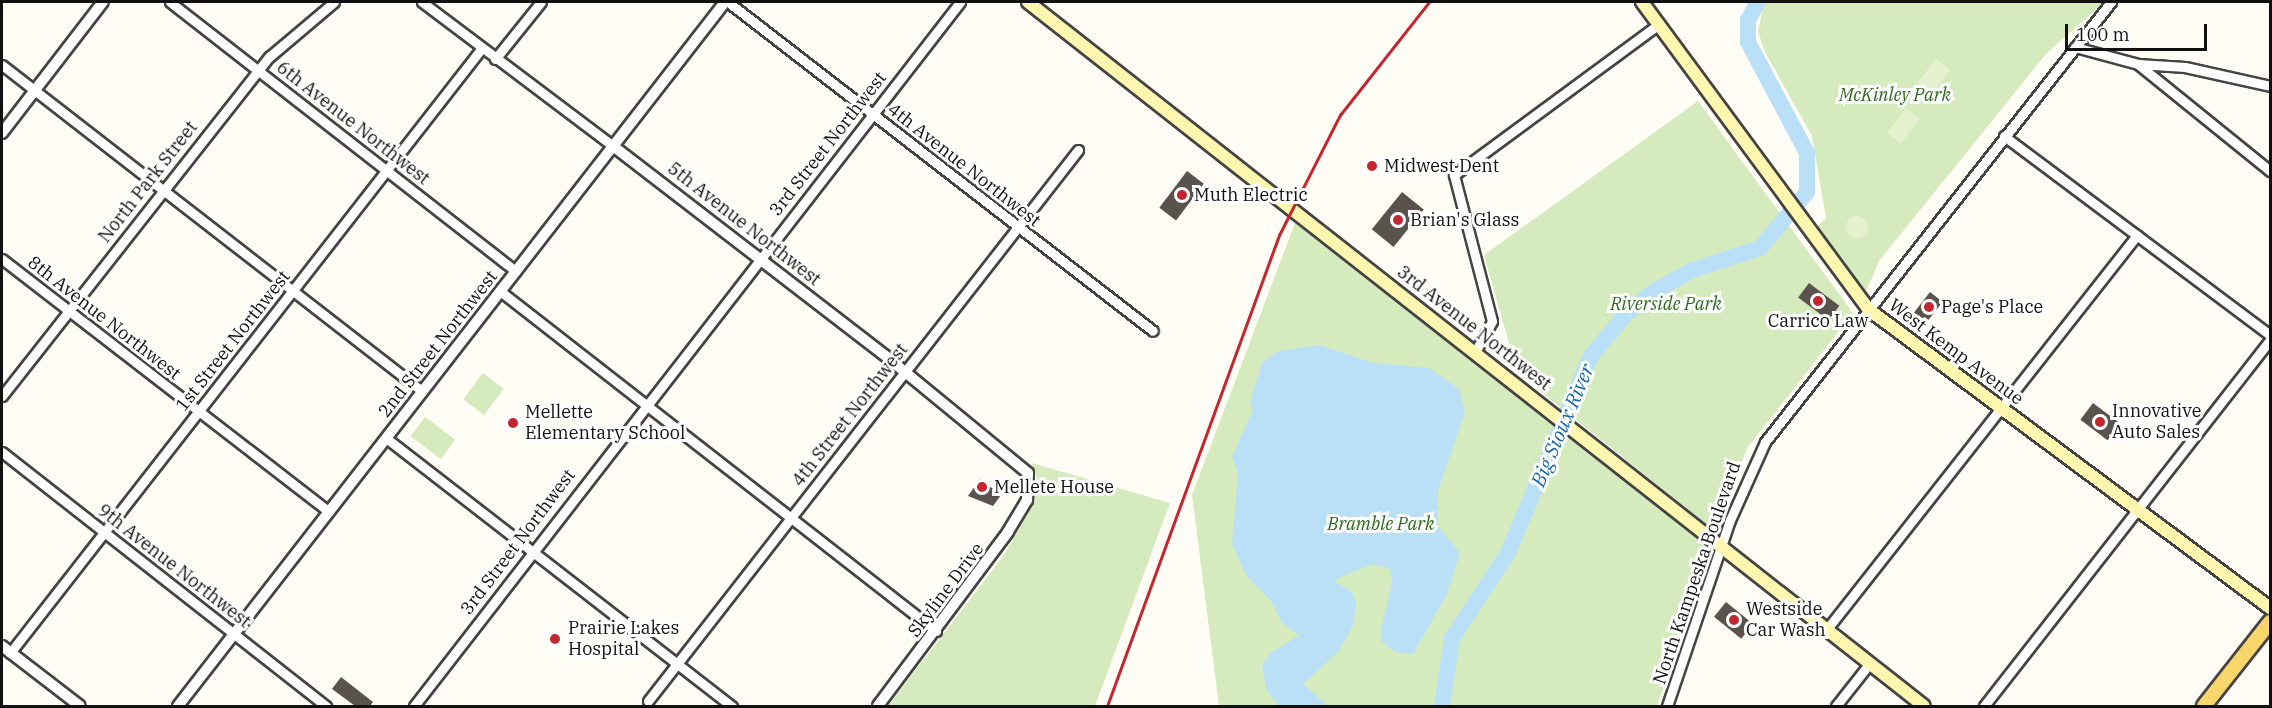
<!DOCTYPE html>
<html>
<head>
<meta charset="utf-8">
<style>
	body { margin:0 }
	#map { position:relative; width:2272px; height:708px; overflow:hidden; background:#fffdf5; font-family:"IBM Plex Serif",serif }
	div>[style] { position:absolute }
	.green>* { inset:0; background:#d5ebbd; transform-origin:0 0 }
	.pitch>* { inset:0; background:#e6f2cf; transform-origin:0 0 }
	.round { border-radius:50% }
	.water>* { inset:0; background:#b9e0f7 }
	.river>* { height:16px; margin:-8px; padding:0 8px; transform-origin:8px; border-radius:8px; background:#b9e0f7 }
	.building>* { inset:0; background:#5a524d; transform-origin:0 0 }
	.roads { filter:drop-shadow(2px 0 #444) drop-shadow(-2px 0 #444) drop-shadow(0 2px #444) drop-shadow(0 -2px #444) }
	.minor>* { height:9px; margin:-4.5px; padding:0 4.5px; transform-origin:4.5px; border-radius:4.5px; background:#fff }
	.tertiary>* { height:10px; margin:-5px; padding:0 5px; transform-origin:5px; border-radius:5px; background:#fff }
	.secondary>* { height:12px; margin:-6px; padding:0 6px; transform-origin:6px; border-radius:6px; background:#fff6b0 }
	.primary>* { height:14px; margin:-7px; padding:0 7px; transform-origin:7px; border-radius:7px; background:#f9d66b }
	.rail>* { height:3px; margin:-1.5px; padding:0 1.5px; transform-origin:1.5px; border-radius:1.5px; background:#c4262e }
	.dots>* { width:16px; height:16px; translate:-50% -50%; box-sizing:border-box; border:3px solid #fff; border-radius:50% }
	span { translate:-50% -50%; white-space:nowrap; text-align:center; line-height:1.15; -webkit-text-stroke:6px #fff; paint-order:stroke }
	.park-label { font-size:18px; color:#2f6b1f; font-style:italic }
	.street-label { font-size:18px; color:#111 }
	.poi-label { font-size:18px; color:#111 }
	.left { translate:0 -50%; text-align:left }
	.water-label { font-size:20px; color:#1768a6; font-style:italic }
	.frame { position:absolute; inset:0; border:3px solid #111; pointer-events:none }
	.scale { position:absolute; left:2065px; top:24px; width:142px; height:27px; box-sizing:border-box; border:3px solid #111; border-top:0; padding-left:8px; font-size:18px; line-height:21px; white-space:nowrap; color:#111; -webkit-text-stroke:4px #fff; paint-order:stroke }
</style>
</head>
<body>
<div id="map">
	<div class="green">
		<div style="clip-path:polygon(1764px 2px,2098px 2px,2103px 3px,2046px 54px,1879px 261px,1867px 290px,1856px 286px,1815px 229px,1826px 218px,1812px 136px,1765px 52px,1758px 32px)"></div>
		<div style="clip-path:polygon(1698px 101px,1853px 313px,1748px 447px,1715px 524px,1709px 526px,1541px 392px,1515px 364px,1484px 255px)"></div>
		<div style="clip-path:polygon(1295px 223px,1713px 551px,1657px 706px,1219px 706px,1192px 495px)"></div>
		<div style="left:483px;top:373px;width:26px;height:33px;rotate:37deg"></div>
		<div style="left:425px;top:417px;width:38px;height:24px;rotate:37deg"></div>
		<div style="clip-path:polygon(1032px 463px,1170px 503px,1095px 706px,888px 706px,1004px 555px,1032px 507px,1037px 479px)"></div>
	</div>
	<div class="pitch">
		<div style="left:1936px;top:59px;width:18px;height:31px;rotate:38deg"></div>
		<div style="left:1906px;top:108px;width:18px;height:31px;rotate:38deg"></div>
		<div class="round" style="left:1846px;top:216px;width:22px;height:22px"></div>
	</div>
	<div class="water">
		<div style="clip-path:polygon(1319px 345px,1374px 363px,1429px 368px,1459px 389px,1465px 412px,1438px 491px,1438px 526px,1460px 553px,1446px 596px,1413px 654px,1395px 652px,1382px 642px,1382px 625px,1392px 582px,1390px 569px,1373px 564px,1338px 578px,1335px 582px,1351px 591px,1356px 602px,1353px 626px,1338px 652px,1303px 684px,1328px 706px,1279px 706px,1266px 688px,1262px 666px,1270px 653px,1300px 635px,1283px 624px,1271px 601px,1246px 575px,1232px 544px,1238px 473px,1232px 457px,1253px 410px,1250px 402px,1262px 363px,1278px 351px)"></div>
	</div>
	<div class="river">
		<div style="left:1442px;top:706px;width:69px;rotate:-81.6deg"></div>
		<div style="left:1452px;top:638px;width:102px;rotate:-56.6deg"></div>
		<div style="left:1508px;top:553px;width:214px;rotate:-67.2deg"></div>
		<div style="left:1591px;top:356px;width:55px;rotate:-50.2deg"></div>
		<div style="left:1626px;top:314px;width:38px;rotate:-39deg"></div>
		<div style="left:1656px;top:290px;width:42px;rotate:-28.4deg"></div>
		<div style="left:1693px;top:270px;width:71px;rotate:-18.2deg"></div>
		<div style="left:1760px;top:248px;width:73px;rotate:-50deg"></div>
		<div style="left:1807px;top:192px;width:39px;rotate:-90deg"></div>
		<div style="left:1807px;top:153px;width:126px;rotate:-118deg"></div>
		<div style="left:1748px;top:42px;width:22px;rotate:-90deg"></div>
		<div style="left:1748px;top:20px;width:21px;rotate:-61deg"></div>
	</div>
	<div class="building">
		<div style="left:1187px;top:171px;width:21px;height:46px;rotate:37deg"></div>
		<div style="left:1402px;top:192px;width:28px;height:48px;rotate:39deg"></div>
		<div style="left:1809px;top:283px;width:38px;height:18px;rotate:37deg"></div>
		<div style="left:1930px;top:292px;width:16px;height:26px;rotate:38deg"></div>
		<div style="left:2093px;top:403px;width:34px;height:21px;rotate:37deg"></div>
		<div style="clip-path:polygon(980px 479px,1001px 495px,993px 506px,968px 496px)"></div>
		<div style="left:1726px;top:602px;width:35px;height:19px;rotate:39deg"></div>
		<div style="clip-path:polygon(341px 677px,373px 702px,370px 706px,355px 706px,332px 689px)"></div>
	</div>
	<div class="roads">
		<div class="minor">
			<div style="left:170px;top:2px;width:438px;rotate:37.9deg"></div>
			<div style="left:422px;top:2px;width:239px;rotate:37deg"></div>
			<div style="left:728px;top:2px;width:537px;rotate:37.74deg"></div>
			<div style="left:2075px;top:47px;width:65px;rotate:15.1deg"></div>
			<div style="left:2138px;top:64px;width:47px;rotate:3.7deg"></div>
			<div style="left:2185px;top:67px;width:87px;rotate:12.6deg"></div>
			<div style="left:495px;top:59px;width:73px;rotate:-51.1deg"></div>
			<div style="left:2px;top:65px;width:532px;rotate:37.82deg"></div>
			<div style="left:2139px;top:65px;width:169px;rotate:39deg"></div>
			<div style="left:2004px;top:136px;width:332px;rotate:36.8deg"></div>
			<div style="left:2px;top:259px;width:413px;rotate:37.7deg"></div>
			<div style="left:500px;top:291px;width:553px;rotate:37.95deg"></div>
			<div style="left:1475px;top:352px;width:35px;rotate:-61deg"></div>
			<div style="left:1492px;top:321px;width:151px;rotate:-104.6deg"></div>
			<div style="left:1454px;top:175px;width:255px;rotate:-36.4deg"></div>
			<div style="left:2px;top:396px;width:432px;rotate:-51.8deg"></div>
			<div style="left:269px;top:57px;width:85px;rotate:-40.2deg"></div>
			<div style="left:386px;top:438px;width:438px;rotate:37.8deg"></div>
			<div style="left:2px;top:452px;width:412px;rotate:38.1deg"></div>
			<div style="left:1827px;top:629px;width:501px;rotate:-51.8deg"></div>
			<div style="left:10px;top:653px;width:766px;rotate:-52.05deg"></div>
			<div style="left:648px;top:701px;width:699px;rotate:-52.03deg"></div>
			<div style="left:414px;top:706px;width:891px;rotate:-52.2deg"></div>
			<div style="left:1667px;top:706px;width:196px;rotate:-71.3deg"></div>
			<div style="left:1730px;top:520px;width:85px;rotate:-65.8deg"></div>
			<div style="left:1765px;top:442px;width:560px;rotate:-51.82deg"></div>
			<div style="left:1836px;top:706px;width:55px;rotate:-51.7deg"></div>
			<div style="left:1984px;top:706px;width:464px;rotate:-52deg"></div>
		</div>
		<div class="tertiary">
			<div style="left:2px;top:133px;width:165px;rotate:-52.4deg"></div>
			<div style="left:613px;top:146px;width:347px;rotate:37.6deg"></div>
			<div style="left:888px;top:358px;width:181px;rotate:39.4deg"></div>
			<div style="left:1028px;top:473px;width:27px;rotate:92deg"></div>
			<div style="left:1027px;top:500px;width:37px;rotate:121deg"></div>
			<div style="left:1008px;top:532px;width:217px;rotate:126.8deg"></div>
			<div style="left:2px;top:646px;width:98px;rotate:37.6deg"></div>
			<div style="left:178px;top:706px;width:892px;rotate:-52.15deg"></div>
		</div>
		<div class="secondary">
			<div style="left:1028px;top:2px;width:1139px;rotate:38.16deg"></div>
			<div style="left:1642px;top:2px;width:381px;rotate:53.6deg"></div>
			<div style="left:1868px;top:309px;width:501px;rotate:36.64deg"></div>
		</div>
		<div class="primary">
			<div style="left:2204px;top:706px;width:107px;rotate:-51.8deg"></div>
		</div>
	</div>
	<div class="rail">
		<div style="left:1107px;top:706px;width:501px;rotate:-69.94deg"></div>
		<div style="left:1279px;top:235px;width:135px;rotate:-63.1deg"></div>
		<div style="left:1340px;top:115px;width:144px;rotate:-51.8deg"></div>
	</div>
	<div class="dots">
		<div style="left:1372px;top:166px;background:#c4262e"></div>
		<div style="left:1182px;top:195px;background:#c4262e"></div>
		<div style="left:1398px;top:220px;background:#c4262e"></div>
		<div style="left:1818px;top:301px;background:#c4262e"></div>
		<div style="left:1929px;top:307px;background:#c4262e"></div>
		<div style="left:2100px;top:422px;background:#c4262e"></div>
		<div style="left:513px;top:423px;background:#c4262e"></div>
		<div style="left:982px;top:487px;background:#c4262e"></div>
		<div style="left:1734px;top:620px;background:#c4262e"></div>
		<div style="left:555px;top:639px;background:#c4262e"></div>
	</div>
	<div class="park-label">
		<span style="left:1895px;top:95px">McKinley Park</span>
		<span style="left:1666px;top:304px">Riverside Park</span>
		<span style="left:1381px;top:524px">Bramble Park</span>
	</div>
	<div class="street-label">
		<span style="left:353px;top:123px;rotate:38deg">6th Avenue Northwest</span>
		<span style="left:828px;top:144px;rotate:-52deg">3rd Street Northwest</span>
		<span style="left:964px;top:165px;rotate:38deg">4th Avenue Northwest</span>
		<span style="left:148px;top:182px;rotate:-52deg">North Park Street</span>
		<span style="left:744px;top:224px;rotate:38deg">5th Avenue Northwest</span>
		<span style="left:104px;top:318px;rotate:38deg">8th Avenue Northwest</span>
		<span style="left:1474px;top:328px;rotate:38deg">3rd Avenue Northwest</span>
		<span style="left:233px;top:341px;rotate:-52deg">1st Street Northwest</span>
		<span style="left:438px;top:344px;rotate:-52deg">2nd Street Northwest</span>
		<span style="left:1956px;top:352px;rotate:37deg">West Kemp Avenue</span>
		<span style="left:850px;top:415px;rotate:-52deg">4th Street Northwest</span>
		<span style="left:518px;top:542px;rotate:-53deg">3rd Street Northwest</span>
		<span style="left:174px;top:566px;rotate:38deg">9th Avenue Northwest</span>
		<span style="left:1697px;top:573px;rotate:-71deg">North Kampeska Boulevard</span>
		<span style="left:946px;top:590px;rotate:-53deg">Skyline Drive</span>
	</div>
	<div class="poi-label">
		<span class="left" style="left:1384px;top:166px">Midwest Dent</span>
		<span class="left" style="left:1194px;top:195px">Muth Electric</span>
		<span class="left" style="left:1410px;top:220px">Brian's Glass</span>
		<span class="left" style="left:1941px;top:307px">Page's Place</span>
		<span style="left:1818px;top:321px">Carrico Law</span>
		<span class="left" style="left:2112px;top:422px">Innovative<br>Auto Sales</span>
		<span class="left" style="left:525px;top:423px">Mellette<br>Elementary School</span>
		<span class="left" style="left:994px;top:487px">Mellete House</span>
		<span class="left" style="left:1746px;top:620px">Westside<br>Car Wash</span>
		<span class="left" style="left:568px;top:639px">Prairie Lakes<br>Hospital</span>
	</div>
	<div class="water-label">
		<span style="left:1562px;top:425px;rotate:-67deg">Big Sioux River</span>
	</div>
	<div class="frame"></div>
	<div class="scale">100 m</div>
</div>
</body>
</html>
